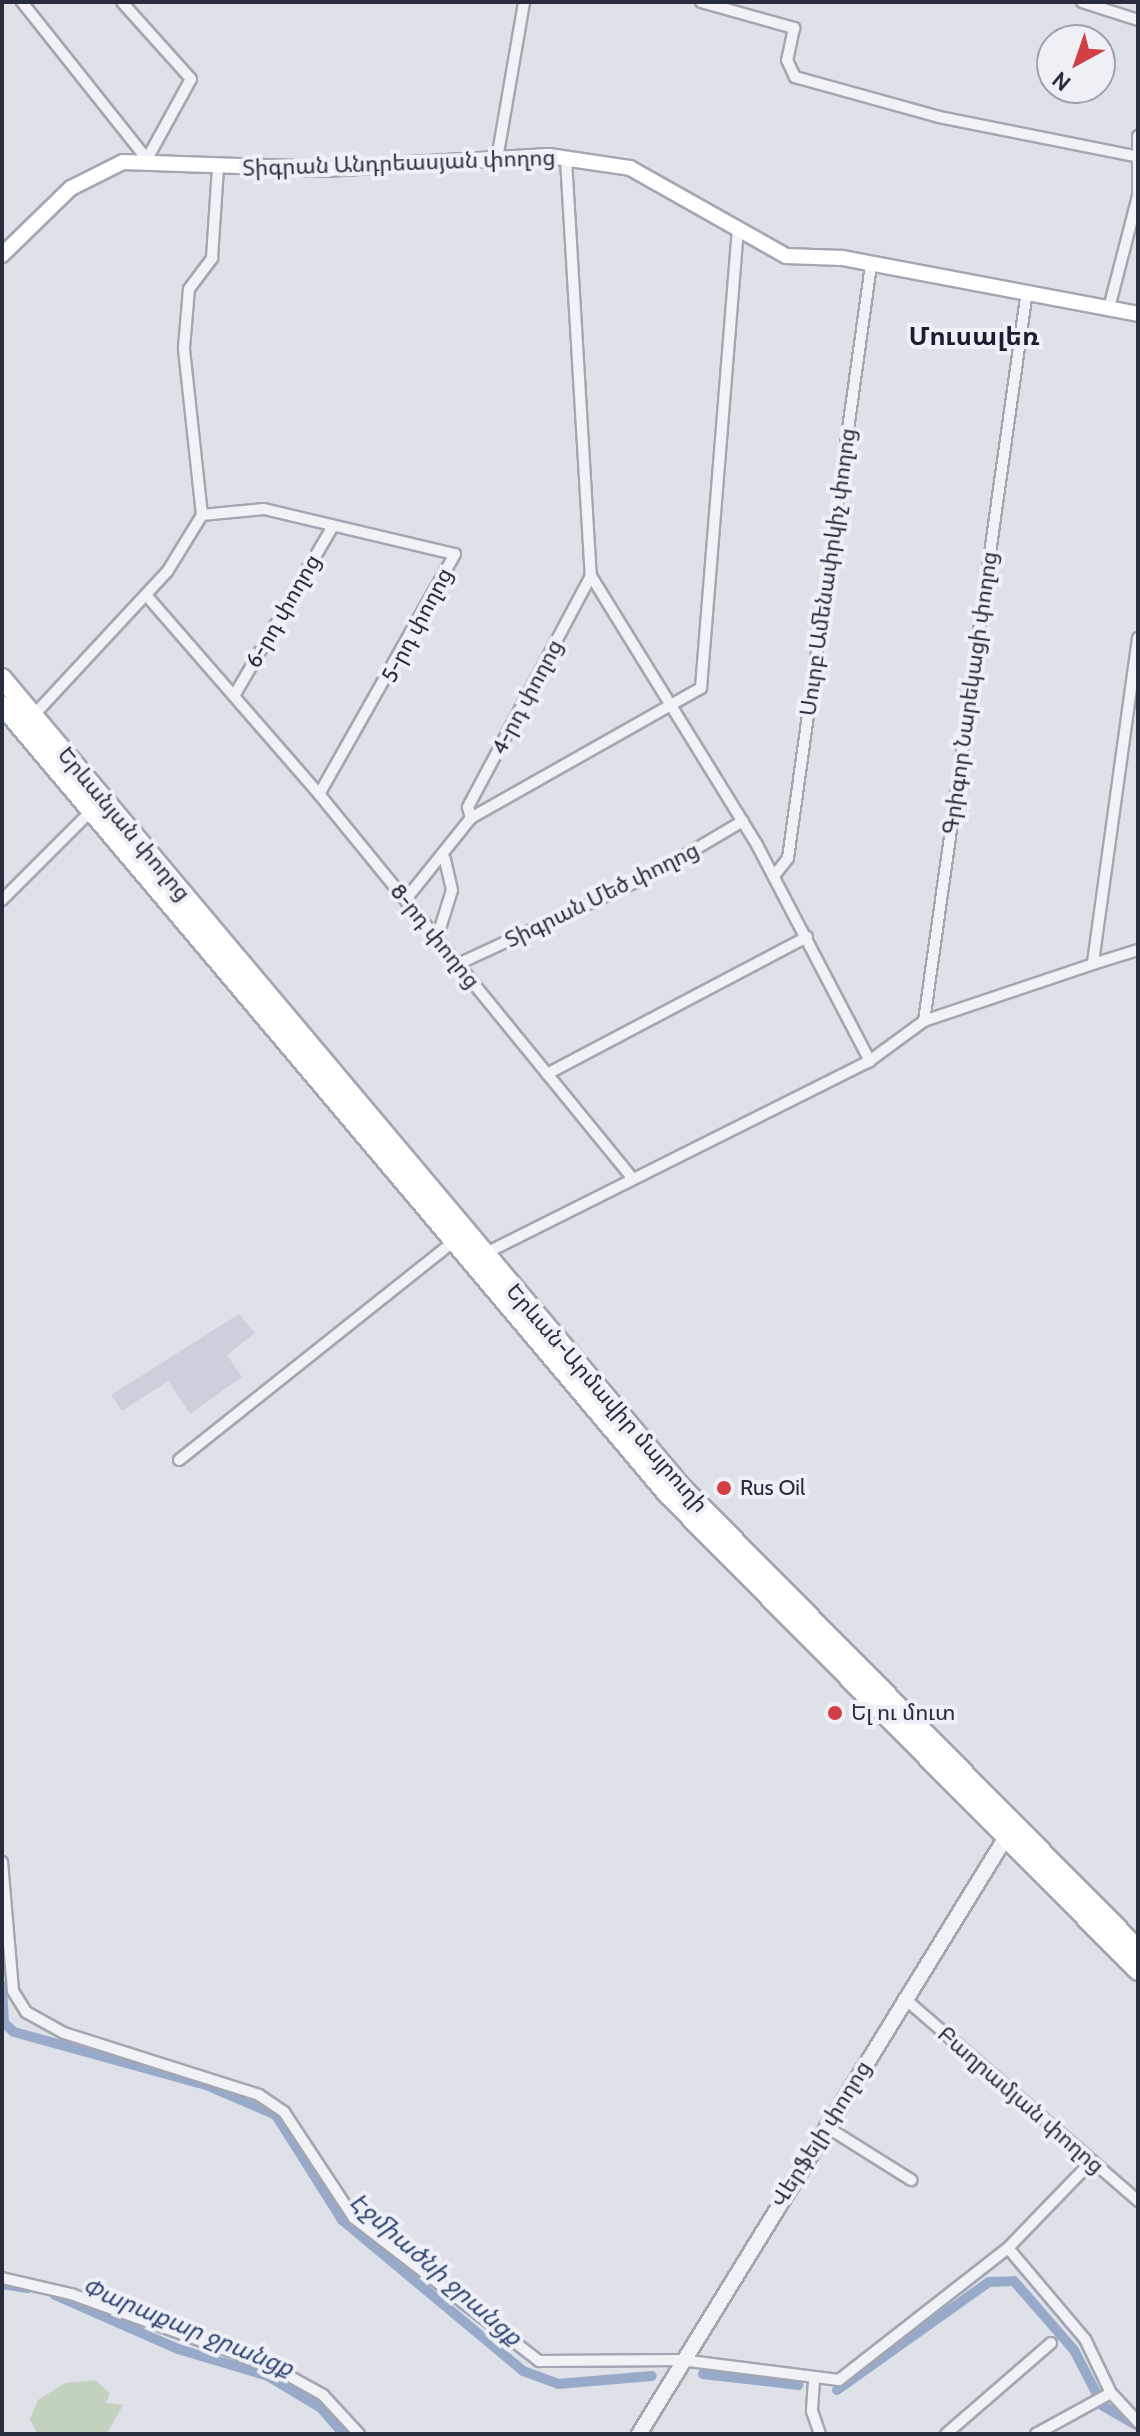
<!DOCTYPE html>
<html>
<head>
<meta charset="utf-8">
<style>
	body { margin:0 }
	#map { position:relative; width:1140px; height:2436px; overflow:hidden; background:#dee1e8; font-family:Cabin,"Noto Sans Armenian",sans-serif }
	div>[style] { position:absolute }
	.built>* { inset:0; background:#ccd0da }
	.green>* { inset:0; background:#c2d2bf }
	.canal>* { height:10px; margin:-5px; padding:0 5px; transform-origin:5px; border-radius:5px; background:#98aac9 }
	.roads { filter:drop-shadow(2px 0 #a3a7b2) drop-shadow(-2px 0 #a3a7b2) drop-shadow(0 2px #a3a7b2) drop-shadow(0 -2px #a3a7b2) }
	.minor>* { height:10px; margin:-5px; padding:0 5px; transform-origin:5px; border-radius:5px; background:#f1f2f6 }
	.tertiary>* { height:14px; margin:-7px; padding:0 7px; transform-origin:7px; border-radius:7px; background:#f1f2f6 }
	.secondary>* { height:14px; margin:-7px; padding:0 7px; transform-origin:7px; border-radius:7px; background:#fff }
	.trunk>* { height:18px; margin:-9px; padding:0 9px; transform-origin:9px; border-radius:9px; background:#fff }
	.dots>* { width:22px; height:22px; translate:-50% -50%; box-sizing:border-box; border:4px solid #eef0f6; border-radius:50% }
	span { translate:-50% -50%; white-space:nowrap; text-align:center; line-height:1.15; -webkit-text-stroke:8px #eef0f6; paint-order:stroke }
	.street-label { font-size:22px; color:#272d3f }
	.poi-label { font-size:22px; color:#272d3f }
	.left { translate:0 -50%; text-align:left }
	.water-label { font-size:24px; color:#304774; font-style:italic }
	.quarter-label { font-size:26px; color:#191e30; font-weight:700 }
	.frame { position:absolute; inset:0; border:4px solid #272d3f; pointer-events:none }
	.north { position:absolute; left:1036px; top:24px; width:80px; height:80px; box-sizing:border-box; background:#eef0f6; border:2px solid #9ea2ad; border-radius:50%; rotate:220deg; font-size:22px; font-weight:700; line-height:32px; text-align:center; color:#272d3f }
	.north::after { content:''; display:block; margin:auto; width:28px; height:36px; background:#d13f45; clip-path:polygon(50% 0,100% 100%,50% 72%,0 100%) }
</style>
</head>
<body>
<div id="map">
	<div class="built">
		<div style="clip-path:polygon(239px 1314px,255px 1333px,227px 1355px,242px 1377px,190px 1414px,168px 1381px,122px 1411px,111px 1395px)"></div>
	</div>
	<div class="green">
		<div style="clip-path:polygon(95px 2380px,110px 2393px,106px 2403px,123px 2405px,107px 2434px,37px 2434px,30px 2419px,38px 2400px,65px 2383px)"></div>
	</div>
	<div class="canal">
		<div style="left:2px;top:1986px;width:37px;rotate:87deg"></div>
		<div style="left:4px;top:2023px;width:13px;rotate:42deg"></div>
		<div style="left:14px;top:2032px;width:199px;rotate:15.4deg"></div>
		<div style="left:206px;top:2085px;width:76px;rotate:23.2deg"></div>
		<div style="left:276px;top:2115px;width:124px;rotate:57.8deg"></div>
		<div style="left:342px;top:2220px;width:236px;rotate:39.8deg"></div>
		<div style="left:523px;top:2371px;width:37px;rotate:20deg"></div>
		<div style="left:558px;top:2384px;width:94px;rotate:-4.9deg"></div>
		<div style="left:2px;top:2284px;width:26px;rotate:9deg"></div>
		<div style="left:55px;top:2295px;width:134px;rotate:23.7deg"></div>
		<div style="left:178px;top:2349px;width:94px;rotate:16.7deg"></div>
		<div style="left:268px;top:2376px;width:62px;rotate:31.1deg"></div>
		<div style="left:321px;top:2408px;width:35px;rotate:49deg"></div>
		<div style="left:703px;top:2374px;width:96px;rotate:6.6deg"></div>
		<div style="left:837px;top:2390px;width:186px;rotate:-35.4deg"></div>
		<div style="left:989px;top:2282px;width:25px;rotate:-2deg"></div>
		<div style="left:1014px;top:2281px;width:91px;rotate:49deg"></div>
		<div style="left:1074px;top:2350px;width:63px;rotate:62.6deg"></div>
		<div style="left:1103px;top:2406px;width:40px;rotate:29.7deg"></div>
	</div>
	<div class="roads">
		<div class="minor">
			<div style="left:22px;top:2px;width:201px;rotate:51.5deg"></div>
			<div style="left:147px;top:159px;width:91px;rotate:-61.2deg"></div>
			<div style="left:191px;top:79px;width:103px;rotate:-131.9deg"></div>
			<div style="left:701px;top:2px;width:97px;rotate:15.6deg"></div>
			<div style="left:794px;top:28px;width:33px;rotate:102deg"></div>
			<div style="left:787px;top:60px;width:19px;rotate:65deg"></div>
			<div style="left:795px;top:77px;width:149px;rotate:15.5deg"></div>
			<div style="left:939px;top:117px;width:200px;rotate:11.3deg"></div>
			<div style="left:1082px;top:2px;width:59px;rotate:17.8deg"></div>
			<div style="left:497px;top:159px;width:159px;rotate:-80.2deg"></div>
			<div style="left:566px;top:159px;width:418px;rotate:86.6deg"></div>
			<div style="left:591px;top:576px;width:316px;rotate:58.3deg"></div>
			<div style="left:757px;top:845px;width:244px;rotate:62.4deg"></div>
			<div style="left:1109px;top:308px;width:116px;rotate:-75.5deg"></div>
			<div style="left:1138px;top:196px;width:60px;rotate:-90deg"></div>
			<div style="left:202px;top:515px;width:62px;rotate:-5.5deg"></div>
			<div style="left:264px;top:509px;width:196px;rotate:13.3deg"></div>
			<div style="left:455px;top:554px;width:276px;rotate:119.5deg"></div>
			<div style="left:146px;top:595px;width:264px;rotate:49deg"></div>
			<div style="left:319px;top:794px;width:497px;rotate:50.8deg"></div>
			<div style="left:1138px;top:638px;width:329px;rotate:97.9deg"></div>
			<div style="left:1093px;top:964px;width:47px;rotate:-17.3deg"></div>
			<div style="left:234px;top:696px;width:197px;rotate:-59.8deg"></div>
			<div style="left:33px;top:716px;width:197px;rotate:-47.1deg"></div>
			<div style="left:167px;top:572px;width:67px;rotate:-58.4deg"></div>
			<div style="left:202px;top:515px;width:168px;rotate:-96.2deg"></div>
			<div style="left:184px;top:348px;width:59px;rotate:-85.2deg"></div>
			<div style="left:189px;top:289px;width:39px;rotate:-53deg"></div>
			<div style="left:212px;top:258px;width:90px;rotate:-86.2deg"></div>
			<div style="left:471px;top:818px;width:11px;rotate:-105deg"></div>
			<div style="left:468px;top:807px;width:262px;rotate:-62deg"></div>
			<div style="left:774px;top:876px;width:23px;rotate:-52deg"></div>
			<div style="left:788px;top:858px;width:599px;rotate:-82.03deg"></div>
			<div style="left:406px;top:899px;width:104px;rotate:-51.3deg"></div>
			<div style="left:471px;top:818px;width:264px;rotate:-29.5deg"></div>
			<div style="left:701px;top:688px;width:459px;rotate:-85.4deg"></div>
			<div style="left:2px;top:900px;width:127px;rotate:-45deg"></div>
			<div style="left:437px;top:938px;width:50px;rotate:-72.6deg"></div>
			<div style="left:452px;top:890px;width:32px;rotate:-103deg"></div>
			<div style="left:458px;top:964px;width:217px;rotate:-24.8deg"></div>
			<div style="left:655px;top:873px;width:102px;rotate:-30.6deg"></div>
			<div style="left:924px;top:1021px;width:178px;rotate:-18.6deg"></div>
			<div style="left:547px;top:1074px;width:294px;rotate:-27.8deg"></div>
			<div style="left:484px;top:1254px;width:429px;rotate:-26.6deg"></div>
			<div style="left:868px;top:1062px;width:69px;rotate:-36.2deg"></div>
			<div style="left:924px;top:1021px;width:730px;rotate:-81.97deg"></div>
			<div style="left:179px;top:1460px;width:352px;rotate:-38.5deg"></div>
			<div style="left:2px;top:1862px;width:129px;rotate:85.1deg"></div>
			<div style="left:13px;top:1991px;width:25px;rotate:58deg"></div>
			<div style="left:26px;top:2012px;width:43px;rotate:28.9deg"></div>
			<div style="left:64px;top:2033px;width:205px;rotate:17.6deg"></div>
			<div style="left:259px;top:2095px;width:30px;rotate:34deg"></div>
			<div style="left:284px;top:2112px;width:127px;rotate:56.6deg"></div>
			<div style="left:354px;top:2218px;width:234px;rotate:37.7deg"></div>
			<div style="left:539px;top:2361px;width:142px;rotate:-0.4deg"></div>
			<div style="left:681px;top:2360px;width:159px;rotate:7.2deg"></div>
			<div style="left:839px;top:2380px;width:214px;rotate:-38deg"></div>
			<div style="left:1008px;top:2248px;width:121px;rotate:-46deg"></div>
			<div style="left:904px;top:1998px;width:310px;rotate:40.9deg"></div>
			<div style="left:825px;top:2126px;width:102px;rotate:32.1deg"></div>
			<div style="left:1008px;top:2248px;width:119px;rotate:49.8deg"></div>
			<div style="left:1085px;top:2339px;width:60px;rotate:64.3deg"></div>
			<div style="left:1111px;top:2393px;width:40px;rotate:47deg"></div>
			<div style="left:2px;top:2278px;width:71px;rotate:13.1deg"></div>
			<div style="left:71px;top:2294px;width:213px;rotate:19.8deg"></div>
			<div style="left:271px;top:2366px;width:60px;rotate:29.1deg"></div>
			<div style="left:323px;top:2395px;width:53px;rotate:47.3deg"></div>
			<div style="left:814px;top:2381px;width:30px;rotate:94deg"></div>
			<div style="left:812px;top:2411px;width:24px;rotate:71deg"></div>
			<div style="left:946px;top:2434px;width:139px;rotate:-40.9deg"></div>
			<div style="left:1036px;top:2434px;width:85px;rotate:-28.7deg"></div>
		</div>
		<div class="tertiary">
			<div style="left:639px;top:2434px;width:701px;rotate:-58.42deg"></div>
		</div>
		<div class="secondary">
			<div style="left:2px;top:255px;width:96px;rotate:-44.2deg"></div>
			<div style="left:71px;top:188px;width:58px;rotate:-26.6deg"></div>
			<div style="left:123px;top:162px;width:202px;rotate:2deg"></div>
			<div style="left:325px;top:169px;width:224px;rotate:-3.3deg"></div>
			<div style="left:549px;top:156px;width:82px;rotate:8.4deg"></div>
			<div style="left:630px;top:168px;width:179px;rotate:29.4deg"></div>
			<div style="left:786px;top:256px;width:56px;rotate:2deg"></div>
			<div style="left:842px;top:258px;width:301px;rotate:10.7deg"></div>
		</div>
		<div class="trunk">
			<div style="left:2px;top:678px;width:1054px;rotate:49.96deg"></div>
			<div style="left:680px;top:1485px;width:652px;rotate:45.37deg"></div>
			<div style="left:2px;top:705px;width:1033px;rotate:49.87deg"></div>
			<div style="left:668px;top:1495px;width:669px;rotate:45.36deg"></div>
		</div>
	</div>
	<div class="dots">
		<div style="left:724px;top:1488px;background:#d13f45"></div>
		<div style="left:835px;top:1713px;background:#d13f45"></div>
	</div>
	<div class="street-label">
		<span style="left:399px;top:163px;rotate:-2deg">Տիգրան Անդրեասյան փողոց</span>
		<span style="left:828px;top:572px;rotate:-82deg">Սուրբ Ամենափրկիչ փողոց</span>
		<span style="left:283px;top:611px;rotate:-60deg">6-րդ փողոց</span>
		<span style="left:417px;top:625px;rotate:-62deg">5-րդ փողոց</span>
		<span style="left:970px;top:693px;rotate:-82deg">Գրիգոր Նարեկացի փողոց</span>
		<span style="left:527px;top:697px;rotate:-62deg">4-րդ փողոց</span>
		<span style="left:124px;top:824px;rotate:50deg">Երևանյան փողոց</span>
		<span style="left:602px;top:895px;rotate:-26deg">Տիգրան Մեծ փողոց</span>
		<span style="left:435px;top:936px;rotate:51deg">8-րդ փողոց</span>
		<span style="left:607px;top:1398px;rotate:49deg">Երևան-Արմավիր մայրուղի</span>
		<span style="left:1021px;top:2100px;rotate:41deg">Բաղրամյան փողոց</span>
		<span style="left:821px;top:2134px;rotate:-58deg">Վերֆելի փողոց</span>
	</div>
	<div class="poi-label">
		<span class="left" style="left:740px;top:1488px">Rus Oil</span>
		<span class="left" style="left:851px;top:1713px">Ել ու մուտ</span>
	</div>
	<div class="water-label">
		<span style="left:436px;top:2269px;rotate:41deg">Էջմիածնի ջրանցք</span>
		<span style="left:188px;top:2327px;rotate:22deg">Փարաքար ջրանցք</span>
	</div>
	<div class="quarter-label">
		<span style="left:974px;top:337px">Մուսալեռ</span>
	</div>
	<div class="frame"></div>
	<div class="north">N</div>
</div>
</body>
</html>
